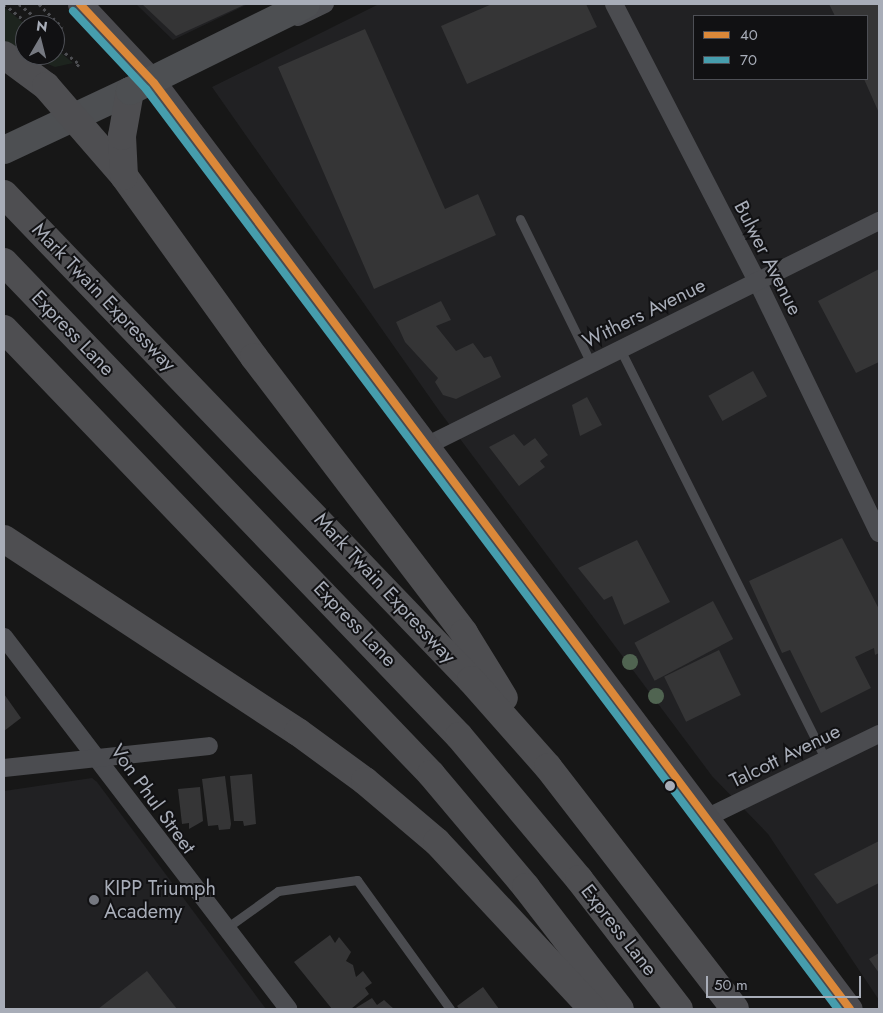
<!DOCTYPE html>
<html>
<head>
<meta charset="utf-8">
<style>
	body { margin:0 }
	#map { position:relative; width:883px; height:1013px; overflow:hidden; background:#171717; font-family:Jost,sans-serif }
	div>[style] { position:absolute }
	.built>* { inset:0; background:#212123 }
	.green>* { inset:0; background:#1d241e }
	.building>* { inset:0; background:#353536; transform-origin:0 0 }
	.path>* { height:3px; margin-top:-1.5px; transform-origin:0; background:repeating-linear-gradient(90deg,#4d4e52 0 2.5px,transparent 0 6.5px) }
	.lane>* { height:9px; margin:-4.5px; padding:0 4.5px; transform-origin:4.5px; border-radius:4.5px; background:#4b4c50 }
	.street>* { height:18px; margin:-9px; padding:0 9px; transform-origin:9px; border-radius:9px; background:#4b4c50 }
	.secondary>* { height:25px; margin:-12.5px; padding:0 12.5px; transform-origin:12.5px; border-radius:12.5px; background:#4a4a4e }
	.primary>* { height:28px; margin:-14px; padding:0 14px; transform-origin:14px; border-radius:14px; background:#4d4f52 }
	.highway>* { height:28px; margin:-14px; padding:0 14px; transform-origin:14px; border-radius:14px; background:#4e4e51 }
	.primary-bridge>* { height:28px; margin:-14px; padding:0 14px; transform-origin:14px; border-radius:14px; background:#4d4f52 }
	.bus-1>* { height:8px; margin:-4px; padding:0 4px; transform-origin:4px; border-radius:4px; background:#db8839 }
	.bus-2>* { height:8px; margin:-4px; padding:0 4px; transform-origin:4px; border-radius:4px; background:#469dad }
	.trees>* { width:16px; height:16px; margin:-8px; border-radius:50%; background:#506451 }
	.dots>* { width:14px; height:14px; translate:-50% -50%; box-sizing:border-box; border:2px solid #111113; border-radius:50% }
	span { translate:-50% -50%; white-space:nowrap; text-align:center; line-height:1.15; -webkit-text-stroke:4px #111113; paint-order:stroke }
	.street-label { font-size:20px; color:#a8adb8 }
	.poi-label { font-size:20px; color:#a8adb8 }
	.left { translate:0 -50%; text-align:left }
	.frame { position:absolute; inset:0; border:5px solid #a8adb8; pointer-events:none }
	.legend { position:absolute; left:693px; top:15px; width:175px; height:65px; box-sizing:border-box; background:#111113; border:1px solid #4d4f55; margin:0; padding:6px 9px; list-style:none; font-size:15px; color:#a8adb8 }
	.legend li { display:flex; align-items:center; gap:10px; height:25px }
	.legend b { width:25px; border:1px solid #4d4f55 }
	.north { position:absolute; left:15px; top:15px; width:50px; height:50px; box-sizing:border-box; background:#111113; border:1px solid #4d4f55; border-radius:50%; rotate:8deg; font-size:14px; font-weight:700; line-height:20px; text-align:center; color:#a8adb8 }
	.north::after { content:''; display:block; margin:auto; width:18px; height:22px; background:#757880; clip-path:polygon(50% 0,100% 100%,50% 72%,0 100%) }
	.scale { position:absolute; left:706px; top:976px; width:155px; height:22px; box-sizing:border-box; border:2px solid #a8adb8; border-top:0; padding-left:6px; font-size:15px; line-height:18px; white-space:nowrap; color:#a8adb8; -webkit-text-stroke:4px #111113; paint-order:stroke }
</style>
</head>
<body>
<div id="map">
	<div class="built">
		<div style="clip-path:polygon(136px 4px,248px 4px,173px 40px)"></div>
		<div style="clip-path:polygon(evenodd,379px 4px,879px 4px,879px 1000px,768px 834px,712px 776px,440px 412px,212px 87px,379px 4px,694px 16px,867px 16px,867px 79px,694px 79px,694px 16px)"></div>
		<div style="clip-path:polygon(92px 778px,97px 782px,266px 1009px,4px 1009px,4px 791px)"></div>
	</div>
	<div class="green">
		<div style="clip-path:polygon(4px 7px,26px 25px,25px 54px,4px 44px)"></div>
		<div style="clip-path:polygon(55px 48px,73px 63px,55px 67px,26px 55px,55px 55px)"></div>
	</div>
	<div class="building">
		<div style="clip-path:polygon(142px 4px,246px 4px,176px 36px)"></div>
		<div style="clip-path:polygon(492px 4px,586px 4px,597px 27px,467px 84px,441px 26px)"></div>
		<div style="clip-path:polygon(829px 4px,879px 4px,879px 113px,864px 79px,867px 16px,835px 16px)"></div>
		<div style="clip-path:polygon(365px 29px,445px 209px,478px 194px,496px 235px,374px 289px,278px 67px)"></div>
		<div style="clip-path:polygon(879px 269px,879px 362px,856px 373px,818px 301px)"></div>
		<div style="clip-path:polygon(441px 301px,451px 320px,436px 326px,456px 351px,473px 343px,484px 358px,491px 356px,501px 377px,456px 399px,443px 395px,435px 382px,438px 378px,405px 342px,396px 322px)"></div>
		<div style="left:753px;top:371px;width:29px;height:51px;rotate:61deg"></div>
		<div style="clip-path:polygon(587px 397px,602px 425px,580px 436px,572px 405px)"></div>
		<div style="clip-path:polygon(514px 434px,524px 446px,535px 438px,548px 455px,540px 461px,545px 467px,519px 486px,489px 447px)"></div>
		<div style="clip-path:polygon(842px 538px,879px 609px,879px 653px,875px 655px,874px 648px,855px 657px,871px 688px,821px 713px,790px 650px,782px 653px,749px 581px)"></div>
		<div style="clip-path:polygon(637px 540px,670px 602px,624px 625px,612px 596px,604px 600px,578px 568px)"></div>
		<div style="left:713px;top:601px;width:43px;height:89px;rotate:62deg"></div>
		<div style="left:719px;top:650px;width:50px;height:61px;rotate:64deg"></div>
		<div style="clip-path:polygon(4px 694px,21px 718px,4px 731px)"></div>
		<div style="clip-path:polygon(252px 774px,256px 824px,244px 826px,243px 821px,234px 821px,230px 776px)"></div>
		<div style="clip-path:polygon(225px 776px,231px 824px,230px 829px,219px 830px,218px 825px,208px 826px,202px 779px)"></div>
		<div style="clip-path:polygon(200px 787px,203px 821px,189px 829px,189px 823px,182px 824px,178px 789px)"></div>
		<div style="clip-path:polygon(879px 841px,879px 883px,837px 904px,814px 874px)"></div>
		<div style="clip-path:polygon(330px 935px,335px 943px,339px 937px,351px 952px,346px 961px,353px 965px,356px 977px,363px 971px,372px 983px,365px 988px,369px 994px,351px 1009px,332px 1009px,294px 962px)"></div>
		<div style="clip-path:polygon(879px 953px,879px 973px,869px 959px)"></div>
		<div style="clip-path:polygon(147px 971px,177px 1009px,98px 1009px)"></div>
		<div style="clip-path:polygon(483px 987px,499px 1009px,459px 1009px,457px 1006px)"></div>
		<div style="clip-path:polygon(372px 998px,377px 1005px,384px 1000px,394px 1009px,354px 1009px)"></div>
	</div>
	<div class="path">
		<div style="left:4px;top:4px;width:33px;rotate:39deg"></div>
		<div style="left:19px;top:4px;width:33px;rotate:39deg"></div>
		<div style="left:39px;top:4px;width:33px;rotate:45deg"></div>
		<div style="left:62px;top:27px;width:9px;rotate:139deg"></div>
		<div style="left:55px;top:45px;width:31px;rotate:38deg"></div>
		<div style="left:79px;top:64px;width:6px;rotate:135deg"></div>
	</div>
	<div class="lane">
		<div style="left:520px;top:219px;width:161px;rotate:63.8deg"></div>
		<div style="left:620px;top:349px;width:460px;rotate:63.4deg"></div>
		<div style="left:225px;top:929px;width:65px;rotate:-35.6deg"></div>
		<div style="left:278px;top:891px;width:80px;rotate:-7.9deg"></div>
		<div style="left:357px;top:880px;width:159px;rotate:54.2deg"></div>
	</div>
	<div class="street">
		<div style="left:614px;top:4px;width:312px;rotate:62.7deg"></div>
		<div style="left:757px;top:281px;width:280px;rotate:64.2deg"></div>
		<div style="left:298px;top:17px;width:30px;rotate:-26deg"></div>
		<div style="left:428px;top:445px;width:504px;rotate:-26.41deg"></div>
		<div style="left:4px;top:637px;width:468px;rotate:52.6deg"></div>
		<div style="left:4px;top:768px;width:206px;rotate:-6.1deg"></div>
		<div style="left:708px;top:817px;width:190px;rotate:-25.9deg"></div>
	</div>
	<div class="secondary">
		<div style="left:80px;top:4px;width:108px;rotate:46.9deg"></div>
		<div style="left:154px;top:83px;width:1158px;rotate:53.07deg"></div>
	</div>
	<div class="primary">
		<div style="left:4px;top:150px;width:139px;rotate:-25.1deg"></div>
	</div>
	<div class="highway">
		<div style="left:4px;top:55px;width:52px;rotate:36.4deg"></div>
		<div style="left:46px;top:86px;width:119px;rotate:49.1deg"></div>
		<div style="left:124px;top:176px;width:223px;rotate:54.3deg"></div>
		<div style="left:254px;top:357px;width:347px;rotate:52.7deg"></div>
		<div style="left:464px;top:633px;width:76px;rotate:58.4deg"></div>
		<div style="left:124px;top:176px;width:40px;rotate:-92.9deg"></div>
		<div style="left:122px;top:136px;width:46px;rotate:-79.9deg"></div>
		<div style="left:4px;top:194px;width:674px;rotate:46.14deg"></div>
		<div style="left:471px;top:680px;width:116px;rotate:48.5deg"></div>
		<div style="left:548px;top:767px;width:306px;rotate:52.3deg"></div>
		<div style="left:4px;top:262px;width:657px;rotate:46.17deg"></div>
		<div style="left:459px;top:736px;width:187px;rotate:50deg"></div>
		<div style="left:579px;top:879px;width:164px;rotate:52.4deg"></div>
		<div style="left:4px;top:329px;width:617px;rotate:46.18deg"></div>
		<div style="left:431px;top:774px;width:148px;rotate:49.9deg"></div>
		<div style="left:526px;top:887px;width:154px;rotate:52.4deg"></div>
		<div style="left:4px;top:539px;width:352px;rotate:33.3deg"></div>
		<div style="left:298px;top:732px;width:83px;rotate:36.2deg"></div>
		<div style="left:365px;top:781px;width:94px;rotate:40.3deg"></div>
		<div style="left:437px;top:842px;width:229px;rotate:47deg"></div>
	</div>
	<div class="primary-bridge">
		<div style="left:130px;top:91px;width:196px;rotate:-26.3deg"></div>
	</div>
	<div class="bus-1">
		<div style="left:80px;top:4px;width:108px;rotate:46.9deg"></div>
		<div style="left:154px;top:83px;width:1158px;rotate:53.07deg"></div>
	</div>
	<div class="bus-2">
		<div style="left:73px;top:11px;width:107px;rotate:46.9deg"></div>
		<div style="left:146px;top:89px;width:1151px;rotate:53.05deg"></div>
	</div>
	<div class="trees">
		<div style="left:630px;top:662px"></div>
		<div style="left:656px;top:696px"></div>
	</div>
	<div class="dots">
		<div style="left:670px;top:786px;background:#a8adb8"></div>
		<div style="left:94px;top:900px;background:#757880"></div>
	</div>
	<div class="street-label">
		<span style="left:768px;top:258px;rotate:63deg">Bulwer Avenue</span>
		<span style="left:104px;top:297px;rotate:46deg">Mark Twain Expressway</span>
		<span style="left:644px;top:313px;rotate:-26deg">Withers Avenue</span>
		<span style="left:73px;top:333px;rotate:46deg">Express Lane</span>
		<span style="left:385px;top:588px;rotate:47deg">Mark Twain Expressway</span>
		<span style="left:355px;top:624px;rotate:46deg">Express Lane</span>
		<span style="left:785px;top:756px;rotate:-26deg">Talcott Avenue</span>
		<span style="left:153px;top:799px;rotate:54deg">Von Phul Street</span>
		<span style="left:619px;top:930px;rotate:52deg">Express Lane</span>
	</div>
	<div class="poi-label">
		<span class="left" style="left:104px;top:900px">KIPP Triumph<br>Academy</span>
	</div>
	<div class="frame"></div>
	<ul class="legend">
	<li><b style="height:6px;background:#db8839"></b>40</li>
	<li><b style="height:6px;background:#469dad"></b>70</li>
	</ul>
	<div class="north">N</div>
	<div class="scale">50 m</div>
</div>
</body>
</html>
